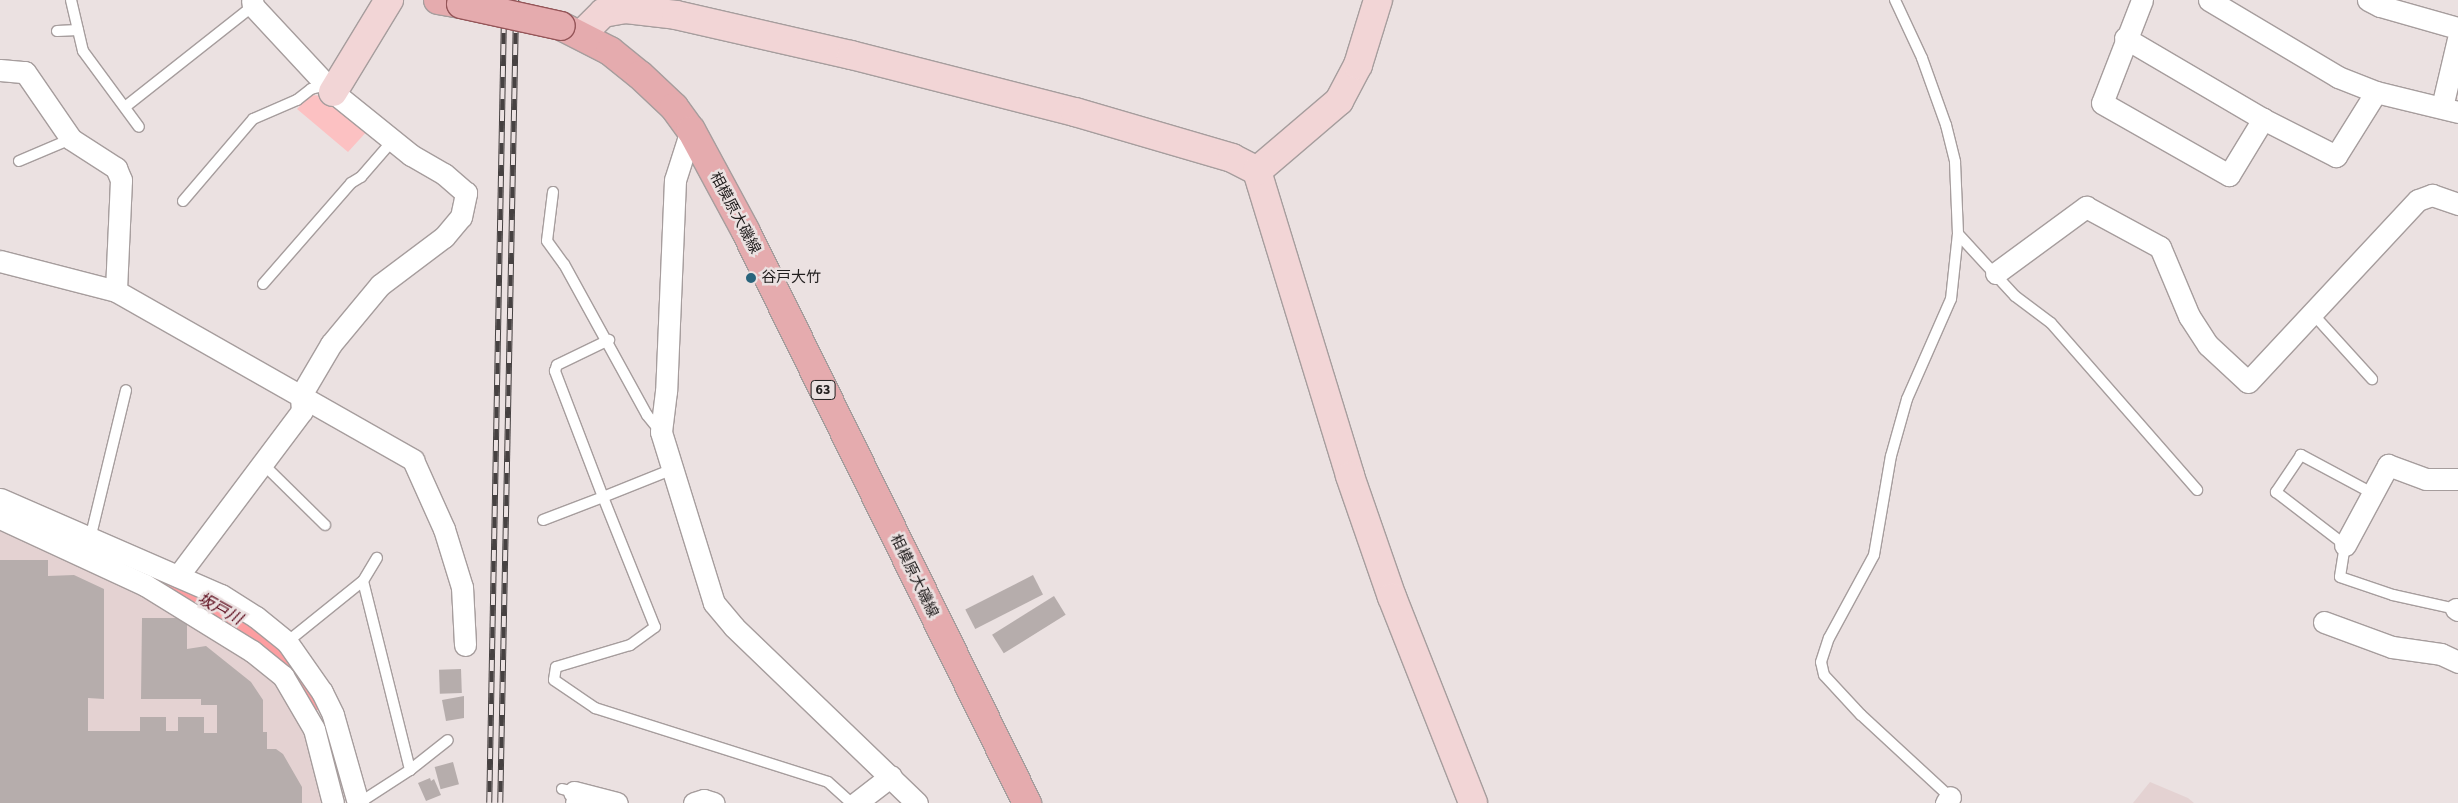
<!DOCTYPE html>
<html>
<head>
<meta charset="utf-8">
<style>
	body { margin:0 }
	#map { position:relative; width:2458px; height:803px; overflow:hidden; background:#ebe1e1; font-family:"Source Sans 3","Noto Sans JP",sans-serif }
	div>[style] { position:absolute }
	.built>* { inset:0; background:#e4d2d2 }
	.green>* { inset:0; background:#fcc1c2 }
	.river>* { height:34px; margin:-17px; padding:0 17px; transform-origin:17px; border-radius:17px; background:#fd9ea1 }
	.building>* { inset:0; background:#b6adac; transform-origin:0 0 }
	.roads { filter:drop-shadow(1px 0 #a69d9d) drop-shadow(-1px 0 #a69d9d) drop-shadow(0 1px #a69d9d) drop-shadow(0 -1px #a69d9d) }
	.lane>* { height:10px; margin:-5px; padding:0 5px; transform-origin:5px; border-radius:5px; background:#fff }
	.street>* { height:21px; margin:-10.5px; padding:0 10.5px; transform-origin:10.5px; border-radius:10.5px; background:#fff }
	.secondary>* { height:28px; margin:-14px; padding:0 14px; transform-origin:14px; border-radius:14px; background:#f2d5d6 }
	.primary>* { height:28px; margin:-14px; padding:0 14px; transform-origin:14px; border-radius:14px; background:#e5abae }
	.rail>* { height:5.5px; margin-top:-2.75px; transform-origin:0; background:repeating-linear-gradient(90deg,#ebe1e1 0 11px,#464141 0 22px); box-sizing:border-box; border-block:1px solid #464141 }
	.bridges { filter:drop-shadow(1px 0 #945558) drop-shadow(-1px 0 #945558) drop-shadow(0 1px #945558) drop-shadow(0 -1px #945558) }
	.primary-bridge>* { height:28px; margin:-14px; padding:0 14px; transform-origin:14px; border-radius:14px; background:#e5abae }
	.dots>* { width:14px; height:14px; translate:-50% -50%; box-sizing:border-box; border:2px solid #ebe1e1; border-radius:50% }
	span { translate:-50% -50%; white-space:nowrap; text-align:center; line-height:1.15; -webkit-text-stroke:5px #ebe1e1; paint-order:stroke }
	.shield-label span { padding:1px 4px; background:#ebe1e1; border:1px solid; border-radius:4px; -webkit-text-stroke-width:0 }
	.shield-label { font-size:14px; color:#201d1d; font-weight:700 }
	.street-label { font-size:15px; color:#201d1d }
	.poi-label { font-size:15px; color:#201d1d }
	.left { translate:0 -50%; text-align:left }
	.water-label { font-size:16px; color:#550012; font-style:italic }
</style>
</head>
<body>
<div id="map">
	<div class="built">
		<div style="clip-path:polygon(0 526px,146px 591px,275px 677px,305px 732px,325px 803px,0 803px)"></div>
		<div style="clip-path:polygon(2150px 782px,2188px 798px,2194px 803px,2133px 803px)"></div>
	</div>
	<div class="green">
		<div style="clip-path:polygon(310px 95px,327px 96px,369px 129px,348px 152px,297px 109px)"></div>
	</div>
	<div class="river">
		<div style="left:163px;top:580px;width:76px;rotate:25.6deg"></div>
		<div style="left:232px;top:613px;width:34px;rotate:36deg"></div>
		<div style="left:260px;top:633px;width:49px;rotate:45deg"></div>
		<div style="left:295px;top:668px;width:31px;rotate:57deg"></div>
	</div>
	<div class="building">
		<div style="clip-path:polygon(0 560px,48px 560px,48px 576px,74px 575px,104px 589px,104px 699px,88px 698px,88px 731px,140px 731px,140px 717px,166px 717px,166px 731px,178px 731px,178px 717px,204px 717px,204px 733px,217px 733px,217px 705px,201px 705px,201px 699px,141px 699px,142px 618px,187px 618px,187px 649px,206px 646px,251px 682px,263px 700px,263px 732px,267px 732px,267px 749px,276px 749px,283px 754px,302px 787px,302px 803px,0 803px)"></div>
		<div style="left:1033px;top:575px;width:22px;height:76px;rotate:63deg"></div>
		<div style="left:1054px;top:596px;width:22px;height:73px;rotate:58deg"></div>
		<div style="left:461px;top:669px;width:24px;height:22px;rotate:88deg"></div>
		<div style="clip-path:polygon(464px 696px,464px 718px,446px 721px,442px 700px)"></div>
		<div style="left:453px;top:762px;width:23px;height:19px;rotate:75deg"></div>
		<div style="clip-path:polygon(430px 778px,431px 781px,434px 779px,441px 795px,426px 801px,418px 783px)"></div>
	</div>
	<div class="roads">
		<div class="lane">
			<div style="left:71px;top:0;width:52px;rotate:76.8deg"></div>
			<div style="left:83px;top:51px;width:94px;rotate:53.6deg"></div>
			<div style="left:1895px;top:0;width:64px;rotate:65deg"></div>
			<div style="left:1922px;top:58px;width:71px;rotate:70.3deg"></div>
			<div style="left:1946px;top:125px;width:38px;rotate:76deg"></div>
			<div style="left:1955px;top:162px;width:72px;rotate:87.6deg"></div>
			<div style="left:1958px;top:234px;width:84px;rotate:47.4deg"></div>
			<div style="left:2015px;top:296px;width:45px;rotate:36.9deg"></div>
			<div style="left:2051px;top:323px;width:222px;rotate:48.8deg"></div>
			<div style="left:57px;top:31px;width:21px;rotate:-3deg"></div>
			<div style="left:125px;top:107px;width:163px;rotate:-38.3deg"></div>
			<div style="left:19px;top:161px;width:56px;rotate:-22.9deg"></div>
			<div style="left:553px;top:192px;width:49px;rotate:97deg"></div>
			<div style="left:547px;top:241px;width:29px;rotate:54deg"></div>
			<div style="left:564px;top:264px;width:172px;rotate:61.2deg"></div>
			<div style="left:647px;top:415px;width:19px;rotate:51deg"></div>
			<div style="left:183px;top:201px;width:108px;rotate:-49.5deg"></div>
			<div style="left:253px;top:119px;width:48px;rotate:-23.4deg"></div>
			<div style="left:297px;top:100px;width:18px;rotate:-38deg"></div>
			<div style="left:311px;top:89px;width:16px;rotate:-15deg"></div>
			<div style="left:263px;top:284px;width:134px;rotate:-48.9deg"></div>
			<div style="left:351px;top:183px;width:12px;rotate:-31deg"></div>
			<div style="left:361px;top:177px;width:49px;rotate:-49.1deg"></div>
			<div style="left:2313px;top:314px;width:88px;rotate:47.8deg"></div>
			<div style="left:263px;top:464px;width:87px;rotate:44.5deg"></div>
			<div style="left:673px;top:469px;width:75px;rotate:158.2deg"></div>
			<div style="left:603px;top:497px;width:140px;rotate:68.2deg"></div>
			<div style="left:655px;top:627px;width:31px;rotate:144deg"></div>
			<div style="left:630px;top:645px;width:77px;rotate:163.4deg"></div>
			<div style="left:556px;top:667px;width:13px;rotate:99deg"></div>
			<div style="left:554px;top:680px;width:50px;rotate:34.3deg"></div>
			<div style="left:595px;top:708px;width:244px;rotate:17.6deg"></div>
			<div style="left:828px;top:782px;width:31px;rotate:42deg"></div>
			<div style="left:2372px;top:493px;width:81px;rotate:-151.8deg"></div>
			<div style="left:2301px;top:455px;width:45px;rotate:124deg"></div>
			<div style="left:2276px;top:492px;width:87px;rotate:37.5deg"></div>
			<div style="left:2345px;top:545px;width:32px;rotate:99deg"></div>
			<div style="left:2340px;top:577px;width:56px;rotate:18.8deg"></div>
			<div style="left:2393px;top:595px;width:65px;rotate:12.5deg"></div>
			<div style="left:543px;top:520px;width:64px;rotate:-21deg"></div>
			<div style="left:603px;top:497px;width:135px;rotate:-110.9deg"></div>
			<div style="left:555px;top:371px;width:6px;rotate:-72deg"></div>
			<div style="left:557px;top:365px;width:58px;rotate:-25.7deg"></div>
			<div style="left:90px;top:539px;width:153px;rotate:-76.4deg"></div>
			<div style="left:363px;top:581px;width:195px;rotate:76deg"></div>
			<div style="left:287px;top:642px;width:97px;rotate:-38.8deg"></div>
			<div style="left:363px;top:581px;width:27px;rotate:-59deg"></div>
			<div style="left:562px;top:789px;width:12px;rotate:14deg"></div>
			<div style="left:574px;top:792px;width:11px;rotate:105deg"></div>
			<div style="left:1950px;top:797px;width:121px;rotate:-137.3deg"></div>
			<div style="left:1861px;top:715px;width:54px;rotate:-132.8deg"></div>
			<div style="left:1824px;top:675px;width:13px;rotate:-103deg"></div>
			<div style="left:1821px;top:662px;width:25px;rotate:-72deg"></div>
			<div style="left:1829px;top:638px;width:94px;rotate:-61.5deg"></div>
			<div style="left:1874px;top:555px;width:100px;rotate:-80.3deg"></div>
			<div style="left:1891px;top:456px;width:59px;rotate:-74.3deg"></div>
			<div style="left:1907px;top:399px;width:109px;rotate:-66.3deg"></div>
			<div style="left:1951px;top:299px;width:65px;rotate:-83.9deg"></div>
			<div style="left:359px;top:803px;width:61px;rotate:-32.9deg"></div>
			<div style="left:410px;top:770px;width:48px;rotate:-38.3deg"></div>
		</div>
		<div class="street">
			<div style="left:2142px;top:0;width:110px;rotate:111.2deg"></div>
			<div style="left:2102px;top:103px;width:146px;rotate:29.6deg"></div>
			<div style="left:2229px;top:175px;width:66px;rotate:-58.7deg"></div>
			<div style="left:2263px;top:119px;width:82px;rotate:26.9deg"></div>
			<div style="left:2336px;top:156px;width:75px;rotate:-58deg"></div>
			<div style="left:2209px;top:0;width:150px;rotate:30.8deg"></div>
			<div style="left:2338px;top:77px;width:41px;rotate:21.5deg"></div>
			<div style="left:2376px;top:92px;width:84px;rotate:13.7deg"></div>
			<div style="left:2368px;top:0;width:13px;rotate:27deg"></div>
			<div style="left:2380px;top:6px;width:81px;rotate:15.8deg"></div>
			<div style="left:2125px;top:38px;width:160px;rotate:30.4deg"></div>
			<div style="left:0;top:70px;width:25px;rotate:5deg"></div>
			<div style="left:25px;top:72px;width:81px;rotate:55.5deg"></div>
			<div style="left:71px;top:139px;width:54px;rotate:32.8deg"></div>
			<div style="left:116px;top:168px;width:13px;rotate:67deg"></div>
			<div style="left:121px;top:180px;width:111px;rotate:92.6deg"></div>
			<div style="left:2442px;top:107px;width:70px;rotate:-76.8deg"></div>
			<div style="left:691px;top:130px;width:52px;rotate:107.7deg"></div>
			<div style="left:675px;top:180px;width:211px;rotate:92.4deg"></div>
			<div style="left:666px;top:391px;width:41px;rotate:97deg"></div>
			<div style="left:661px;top:432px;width:179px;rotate:72.8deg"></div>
			<div style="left:714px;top:603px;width:31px;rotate:50deg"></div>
			<div style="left:734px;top:627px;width:254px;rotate:43.9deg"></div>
			<div style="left:0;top:261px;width:120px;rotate:14.5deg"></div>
			<div style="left:116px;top:291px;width:342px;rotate:29.6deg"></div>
			<div style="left:413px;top:460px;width:76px;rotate:65.8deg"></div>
			<div style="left:444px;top:529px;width:61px;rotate:72.8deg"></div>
			<div style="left:462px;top:587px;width:58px;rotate:87deg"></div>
			<div style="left:1996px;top:273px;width:112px;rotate:-36.3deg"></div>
			<div style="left:2086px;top:207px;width:84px;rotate:28.4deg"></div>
			<div style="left:2160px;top:247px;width:75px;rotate:67.2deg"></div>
			<div style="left:2189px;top:316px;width:35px;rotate:57deg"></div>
			<div style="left:2208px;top:345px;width:54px;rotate:42.8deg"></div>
			<div style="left:2248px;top:382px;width:249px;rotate:-47deg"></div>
			<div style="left:2418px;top:200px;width:15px;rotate:-20deg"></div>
			<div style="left:2432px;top:195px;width:28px;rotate:19deg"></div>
			<div style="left:0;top:499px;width:241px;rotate:23.5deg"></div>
			<div style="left:221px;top:595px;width:41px;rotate:32.2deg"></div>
			<div style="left:256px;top:617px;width:40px;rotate:39deg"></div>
			<div style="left:287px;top:642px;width:61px;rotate:55deg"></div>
			<div style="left:322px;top:692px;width:25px;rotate:64deg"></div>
			<div style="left:333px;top:715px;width:91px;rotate:74.1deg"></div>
			<div style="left:0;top:518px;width:160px;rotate:24.8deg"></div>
			<div style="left:145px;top:585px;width:126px;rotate:31.7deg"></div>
			<div style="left:252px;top:651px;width:40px;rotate:39deg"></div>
			<div style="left:283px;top:676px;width:61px;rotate:59.7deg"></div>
			<div style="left:314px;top:729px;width:76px;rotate:75.6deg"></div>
			<div style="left:2345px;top:545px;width:91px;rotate:-61.7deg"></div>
			<div style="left:2388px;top:465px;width:40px;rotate:20.2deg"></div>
			<div style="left:2426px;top:479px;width:32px"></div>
			<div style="left:178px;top:576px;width:206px;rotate:-53.1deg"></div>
			<div style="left:302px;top:411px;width:16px;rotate:-94deg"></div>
			<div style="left:301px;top:395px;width:59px;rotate:-59.5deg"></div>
			<div style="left:331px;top:344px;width:77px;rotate:-50.3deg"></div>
			<div style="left:380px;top:285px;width:80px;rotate:-36.9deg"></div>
			<div style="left:444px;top:237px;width:26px;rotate:-50deg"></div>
			<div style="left:461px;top:217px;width:25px;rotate:-78deg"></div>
			<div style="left:466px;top:193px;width:29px;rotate:-139deg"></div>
			<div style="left:444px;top:174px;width:38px;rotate:-150deg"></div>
			<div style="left:411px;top:155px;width:100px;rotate:-141.1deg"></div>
			<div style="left:333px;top:92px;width:117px;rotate:-132.9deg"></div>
			<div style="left:253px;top:6px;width:6px;rotate:-99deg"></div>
			<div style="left:2456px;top:609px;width:2px;rotate:27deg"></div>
			<div style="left:2324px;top:622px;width:72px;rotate:20.2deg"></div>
			<div style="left:2392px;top:647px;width:49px;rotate:8.1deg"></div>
			<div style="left:2441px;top:654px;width:19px;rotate:25deg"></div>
			<div style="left:574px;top:792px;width:44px;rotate:14.3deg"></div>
			<div style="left:694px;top:803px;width:10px;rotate:-17deg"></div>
			<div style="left:704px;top:800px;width:10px;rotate:17deg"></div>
			<div style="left:856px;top:803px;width:44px;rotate:-37.6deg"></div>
			<div style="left:1946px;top:803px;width:7px;rotate:-56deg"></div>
		</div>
		<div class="secondary">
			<div style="left:582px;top:34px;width:30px;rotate:-45deg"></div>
			<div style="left:603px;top:13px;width:23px;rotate:-10deg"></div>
			<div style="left:626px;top:9px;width:50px;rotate:6.8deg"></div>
			<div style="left:676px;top:15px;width:180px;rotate:12.9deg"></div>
			<div style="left:851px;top:55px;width:231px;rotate:14.3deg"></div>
			<div style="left:1075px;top:112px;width:164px;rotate:16.3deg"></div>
			<div style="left:1232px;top:158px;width:28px;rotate:27deg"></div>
			<div style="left:1257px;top:171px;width:319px;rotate:73deg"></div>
			<div style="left:1350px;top:476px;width:128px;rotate:70.9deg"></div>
			<div style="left:1392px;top:597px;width:221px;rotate:68.5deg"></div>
			<div style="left:333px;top:92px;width:108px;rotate:-58.7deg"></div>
			<div style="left:1257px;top:171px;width:108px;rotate:-40.5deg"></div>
			<div style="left:1339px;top:101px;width:41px;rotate:-62.2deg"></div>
			<div style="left:1358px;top:65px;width:68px;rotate:-72.9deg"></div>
		</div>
		<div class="primary">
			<div style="left:438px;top:0;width:23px;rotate:10deg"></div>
			<div style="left:561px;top:26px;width:55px;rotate:27deg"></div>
			<div style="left:610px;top:51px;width:38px;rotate:39deg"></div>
			<div style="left:640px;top:75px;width:47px;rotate:43.3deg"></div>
			<div style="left:674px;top:107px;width:29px;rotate:54deg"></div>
			<div style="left:691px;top:130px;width:114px;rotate:61.6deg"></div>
			<div style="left:745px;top:230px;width:639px;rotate:63.8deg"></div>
		</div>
	</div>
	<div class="rail">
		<div style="left:489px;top:803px;width:803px;rotate:-88.93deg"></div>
		<div style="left:500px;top:803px;width:803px;rotate:-88.86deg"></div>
	</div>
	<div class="bridges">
		<div class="primary-bridge">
			<div style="left:461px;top:4px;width:102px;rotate:12.4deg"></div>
		</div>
	</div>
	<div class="dots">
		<div style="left:751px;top:278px;background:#29647c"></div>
	</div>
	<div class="shield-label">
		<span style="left:823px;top:390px">63</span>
	</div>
	<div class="street-label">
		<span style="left:735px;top:213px;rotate:62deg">相模原大磯線</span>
		<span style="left:914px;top:576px;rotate:64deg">相模原大磯線</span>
	</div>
	<div class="poi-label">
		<span class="left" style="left:761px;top:278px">谷戸大竹</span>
	</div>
	<div class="water-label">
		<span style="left:220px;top:609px;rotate:29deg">坂戸川</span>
	</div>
</div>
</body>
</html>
